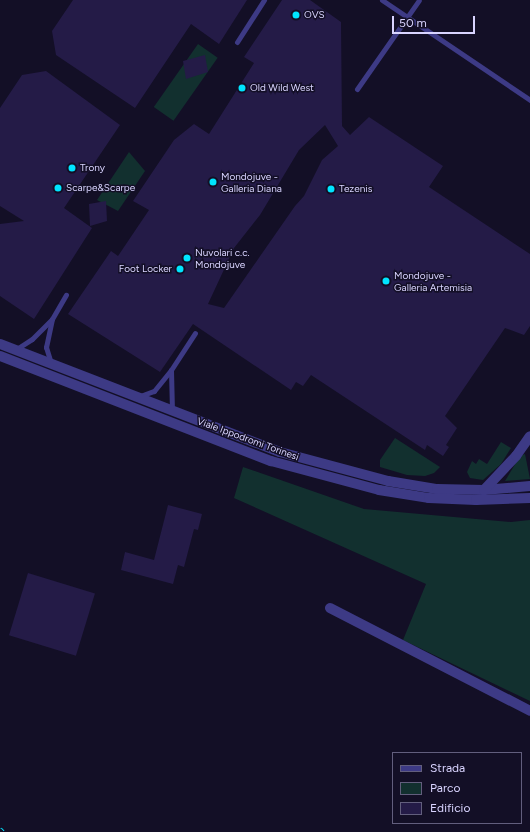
<!DOCTYPE html>
<html>
<head>
<meta charset="utf-8">
<style>
	body { margin:0 }
	#map { position:relative; width:530px; height:832px; overflow:hidden; background:#130f26; font-family:Figtree,sans-serif }
	div>[style] { position:absolute }
	.green>* { inset:0; background:#12302f; transform-origin:0 0 }
	.building>* { inset:0; background:#241b47; transform-origin:0 0 }
	.service>* { height:5px; margin:-2.5px; padding:0 2.5px; transform-origin:2.5px; border-radius:2.5px; background:#3d3a85 }
	.minor>* { height:10px; margin:-5px; padding:0 5px; transform-origin:5px; border-radius:5px; background:#3d3a85 }
	.rail>* { height:4.5px; margin-top:-2.25px; transform-origin:0; background:repeating-linear-gradient(90deg,#130f26 0 9px,#00e5ff 0 18px); box-sizing:border-box; border-block:1px solid #00e5ff }
	.dots>* { width:11px; height:11px; translate:-50% -50%; box-sizing:border-box; border:2px solid #130f26; border-radius:50% }
	span { translate:-50% -50%; white-space:nowrap; text-align:center; line-height:1.15; -webkit-text-stroke:3px #130f26; paint-order:stroke }
	.poi-label { font-size:10px; color:#d9d4ff }
	.left { translate:0 -50%; text-align:left }
	.right { translate:-100% -50%; text-align:right }
	.street-label { font-size:10px; color:#d9d4ff }
	.legend { position:absolute; left:392px; top:752px; width:130px; height:72px; box-sizing:border-box; background:#130f26; border:1px solid #625e7d; margin:0; padding:5px 7px; list-style:none; font-size:12px; color:#d9d4ff }
	.legend li { display:flex; align-items:center; gap:8px; height:20px }
	.legend b { width:20px; border:1px solid #625e7d }
	.scale { position:absolute; left:392px; top:16px; width:83px; height:18px; box-sizing:border-box; border:2px solid #d9d4ff; border-top:0; padding-left:5px; font-size:12px; line-height:14px; white-space:nowrap; color:#d9d4ff; -webkit-text-stroke:3px #130f26; paint-order:stroke }
</style>
</head>
<body>
<div id="map">
	<div class="green">
		<div style="left:198px;top:44px;width:24px;height:77px;rotate:35deg"></div>
		<div style="clip-path:polygon(129px 152px,145px 171px,118px 211px,97px 200px)"></div>
		<div style="clip-path:polygon(395px 438px,440px 467px,434px 473px,425px 476px,407px 475px,380px 467px,380px 460px)"></div>
		<div style="clip-path:polygon(501px 442px,511px 448px,501px 464px,483px 480px,470px 478px,467px 472px,472px 461px,476px 464px,479px 459px,487px 464px)"></div>
		<div style="clip-path:polygon(525px 454px,530px 479px,505px 481px,520px 456px)"></div>
		<div style="clip-path:polygon(243px 467px,364px 509px,511px 522px,530px 520px,530px 701px,403px 640px,426px 584px,234px 498px)"></div>
	</div>
	<div class="building">
		<div style="clip-path:polygon(73px 0,247px 0,219px 44px,191px 24px,135px 108px,56px 55px,52px 31px)"></div>
		<div style="clip-path:polygon(evenodd,282px 0,310px 0,341px 22px,342px 126px,350px 135px,369px 117px,443px 166px,429px 187px,530px 254px,530px 326px,524px 335px,505px 328px,445px 416px,457px 428px,446px 445px,449px 447px,443px 456px,427px 445px,425px 450px,311px 375px,303px 386px,296px 382px,291px 390px,193px 324px,160px 372px,68px 314px,111px 251px,118px 256px,149px 210px,133px 201px,174px 140px,194px 124px,209px 134px,254px 63px,244px 57px,282px 0,325px 125px,338px 146px,322px 160px,304px 196px,295px 206px,224px 308px,208px 304px,234px 248px,260px 215px,299px 150px,325px 125px)"></div>
		<div style="clip-path:polygon(205px 55px,208px 72px,186px 79px,183px 61px)"></div>
		<div style="clip-path:polygon(46px 71px,120px 125px,64px 208px,92px 228px,34px 319px,0 296px,0 224px,24px 221px,0 206px,0 108px,22px 75px)"></div>
		<div style="clip-path:polygon(106px 201px,107px 221px,90px 226px,89px 204px)"></div>
		<div style="clip-path:polygon(168px 505px,202px 514px,198px 530px,194px 529px,184px 567px,178px 565px,173px 584px,121px 570px,125px 552px,154px 560px)"></div>
		<div style="left:28px;top:573px;width:70px;height:65px;rotate:17deg"></div>
	</div>
	<div class="service">
		<div style="left:382px;top:0;width:179px;rotate:34deg"></div>
		<div style="left:237px;top:42px;width:50px;rotate:-57.3deg"></div>
		<div style="left:357px;top:89px;width:108px;rotate:-55.1deg"></div>
		<div style="left:52px;top:319px;width:28px;rotate:-60deg"></div>
		<div style="left:15px;top:350px;width:20px;rotate:-33deg"></div>
		<div style="left:32px;top:339px;width:28px;rotate:-45deg"></div>
		<div style="left:52px;top:319px;width:29px;rotate:102deg"></div>
		<div style="left:46px;top:347px;width:17px;rotate:73deg"></div>
		<div style="left:171px;top:370px;width:44px;rotate:-57deg"></div>
		<div style="left:140px;top:396px;width:15px;rotate:-20deg"></div>
		<div style="left:154px;top:391px;width:27px;rotate:-51deg"></div>
		<div style="left:171px;top:370px;width:40px;rotate:88.6deg"></div>
	</div>
	<div class="minor">
		<div style="left:0;top:344px;width:300px;rotate:21.1deg"></div>
		<div style="left:280px;top:452px;width:112px;rotate:15deg"></div>
		<div style="left:388px;top:481px;width:50px;rotate:9.3deg"></div>
		<div style="left:437px;top:489px;width:47px;rotate:1.2deg"></div>
		<div style="left:484px;top:490px;width:46px;rotate:-5deg"></div>
		<div style="left:0;top:356px;width:291px;rotate:21.2deg"></div>
		<div style="left:271px;top:461px;width:112px;rotate:15deg"></div>
		<div style="left:379px;top:490px;width:51px;rotate:9.1deg"></div>
		<div style="left:429px;top:498px;width:47px;rotate:2.4deg"></div>
		<div style="left:476px;top:500px;width:54px;rotate:-2.1deg"></div>
		<div style="left:484px;top:490px;width:47px;rotate:-46.7deg"></div>
		<div style="left:516px;top:456px;width:24px;rotate:-55deg"></div>
		<div style="left:330px;top:608px;width:225px;rotate:27.2deg"></div>
	</div>
	<div class="rail">
		<div style="left:0;top:829px;width:4px;rotate:45deg"></div>
	</div>
	<div class="dots">
		<div style="left:296px;top:15px;background:#00e5ff"></div>
		<div style="left:242px;top:88px;background:#00e5ff"></div>
		<div style="left:72px;top:168px;background:#00e5ff"></div>
		<div style="left:213px;top:182px;background:#00e5ff"></div>
		<div style="left:58px;top:188px;background:#00e5ff"></div>
		<div style="left:331px;top:189px;background:#00e5ff"></div>
		<div style="left:187px;top:258px;background:#00e5ff"></div>
		<div style="left:180px;top:269px;background:#00e5ff"></div>
		<div style="left:386px;top:281px;background:#00e5ff"></div>
	</div>
	<div class="poi-label">
		<span class="left" style="left:304px;top:15px">OVS</span>
		<span class="left" style="left:250px;top:88px">Old Wild West</span>
		<span class="left" style="left:80px;top:168px">Trony</span>
		<span class="left" style="left:221px;top:182px">Mondojuve -<br>Galleria Diana</span>
		<span class="left" style="left:66px;top:188px">Scarpe&amp;Scarpe</span>
		<span class="left" style="left:339px;top:189px">Tezenis</span>
		<span class="left" style="left:195px;top:258px">Nuvolari c.c.<br>Mondojuve</span>
		<span class="right" style="left:172px;top:269px">Foot Locker</span>
		<span class="left" style="left:394px;top:281px">Mondojuve -<br>Galleria Artemisia</span>
	</div>
	<div class="street-label">
		<span style="left:248px;top:439px;rotate:20deg">Viale Ippodromi Torinesi</span>
	</div>
	<ul class="legend">
	<li><b style="height:5px;background:#3d3a85"></b>Strada</li>
	<li><b style="height:11px;background:#12302f"></b>Parco</li>
	<li><b style="height:11px;background:#241b47"></b>Edificio</li>
	</ul>
	<div class="scale">50 m</div>
</div>
</body>
</html>
